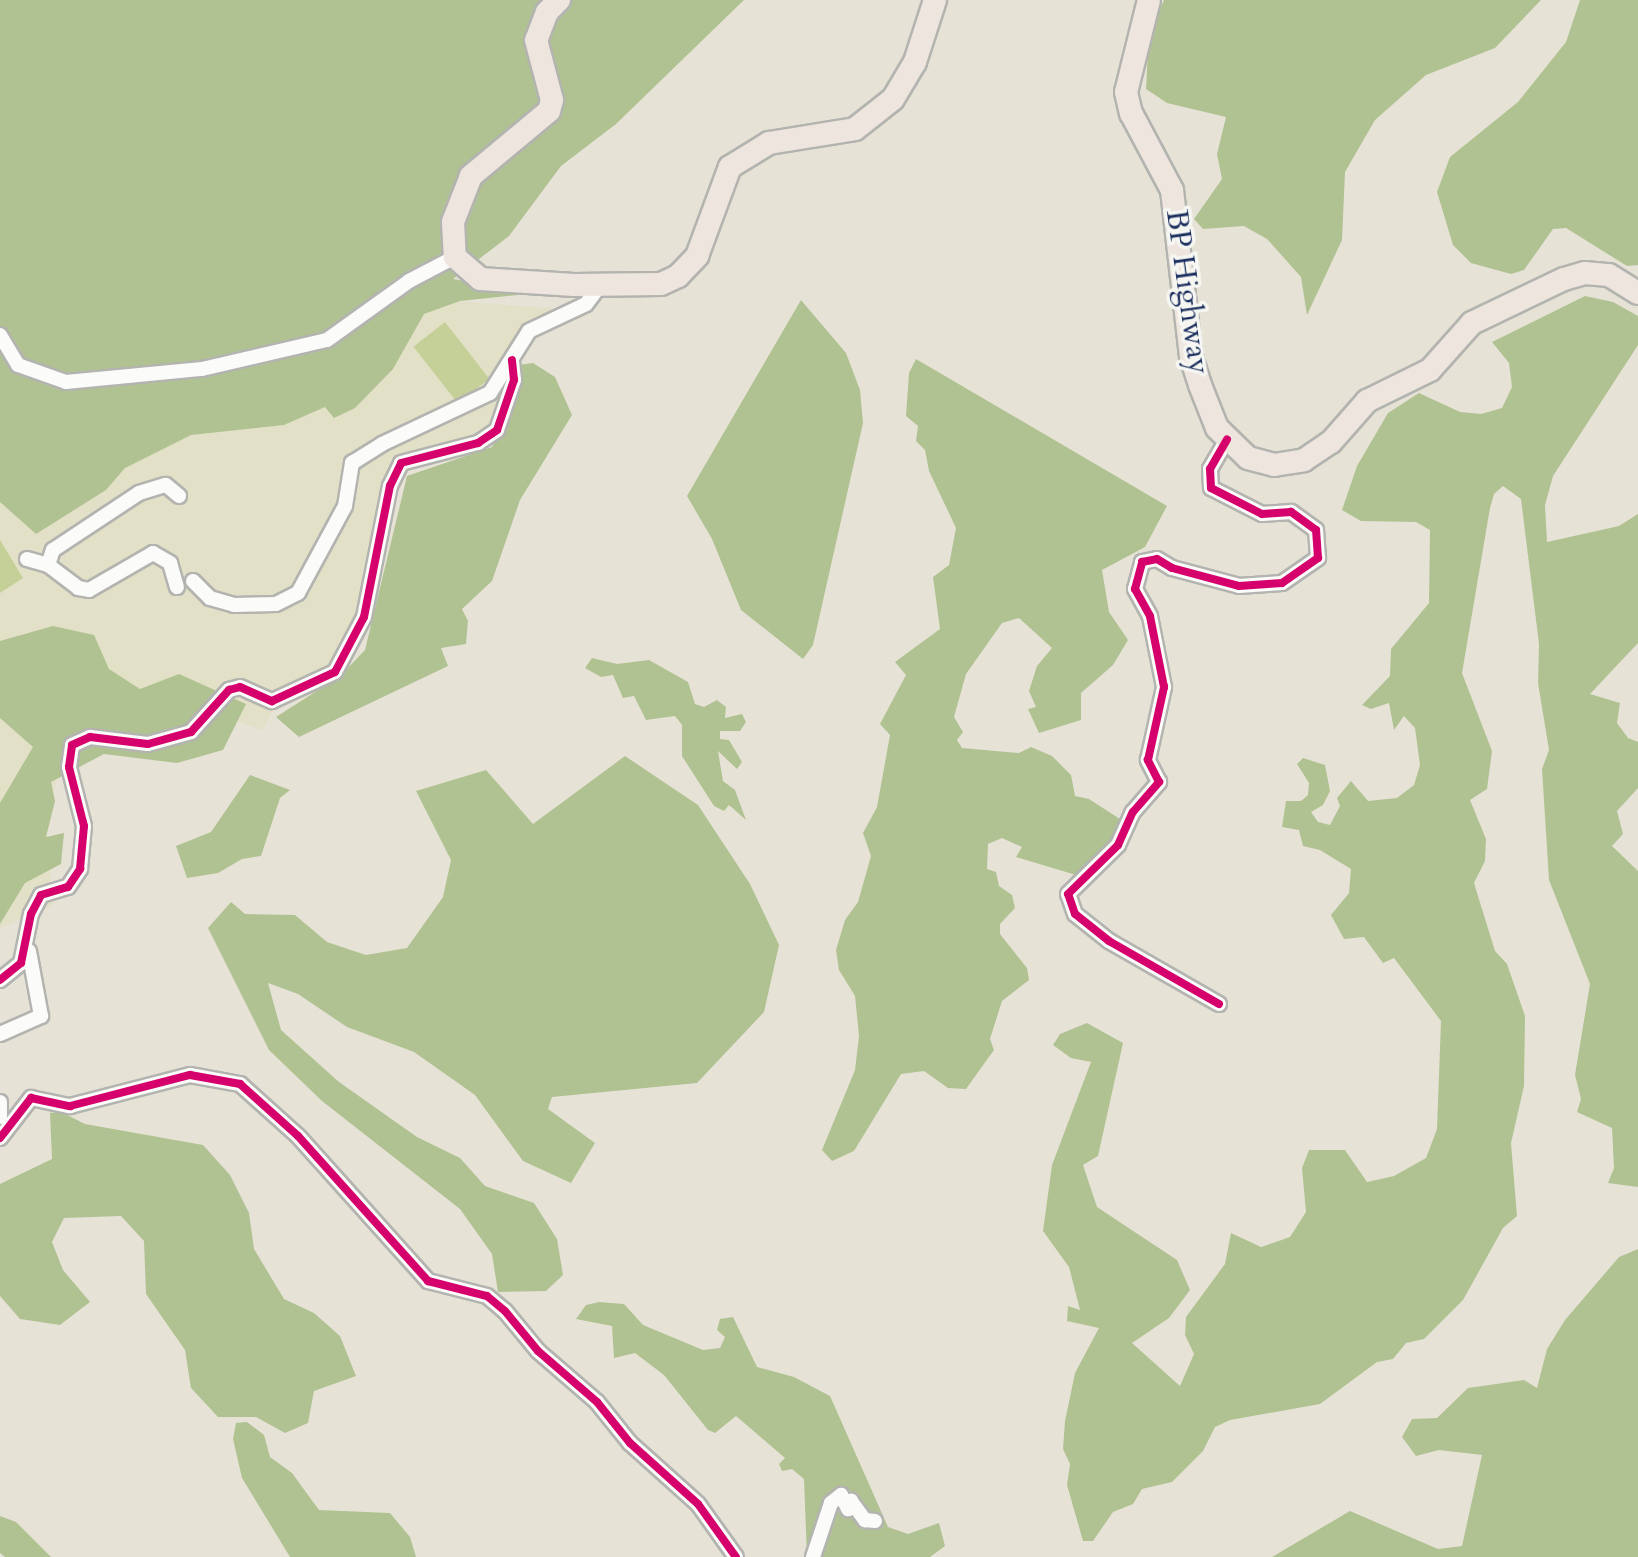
<!DOCTYPE html>
<html>
<head>
<meta charset="utf-8">
<style>
	body { margin:0 }
	#map { position:relative; width:1638px; height:1557px; overflow:hidden; background:#e6e3d6; font-family:Cardo,serif }
	div>[style] { position:absolute }
	.built>* { inset:0; background:#e2e0c7 }
	.green>* { inset:0; background:#c4d098; transform-origin:0 0 }
	.forest>* { inset:0; background:#b1c292 }
	.roads { filter:drop-shadow(2px 0 #b3b4b0) drop-shadow(-2px 0 #b3b4b0) drop-shadow(0 2px #b3b4b0) drop-shadow(0 -2px #b3b4b0) }
	.minor>* { height:14px; margin:-7px; padding:0 7px; transform-origin:7px; border-radius:7px; background:#fbfbf9 }
	.highway>* { height:22px; margin:-11px; padding:0 11px; transform-origin:11px; border-radius:11px; background:#eee6de }
	.cycleway>* { height:8px; margin:-4px; padding:0 4px; transform-origin:4px; border-radius:4px; background:#d6006c }
	span { translate:-50% -50%; white-space:nowrap; text-align:center; line-height:1.15; -webkit-text-stroke:7px #f6f6f2; paint-order:stroke }
	.street-label { font-size:30px; color:#1b2f5e }
</style>
</head>
<body>
<div id="map">
	<div class="built">
		<div style="clip-path:polygon(411px 298px,574px 310px,521px 345px,491px 434px,395px 476px,350px 658px,274px 708px,263px 730px,193px 706px,62px 749px,46px 837px,53px 905px,0 928px,0 334px)"></div>
	</div>
	<div class="green">
		<div style="left:445px;top:322px;width:72px;height:40px;rotate:52deg"></div>
		<div style="clip-path:polygon(0 540px,23px 578px,0 593px)"></div>
	</div>
	<div class="forest">
		<div style="clip-path:polygon(0 0,744px 0,616px 124px,561px 166px,509px 236px,453px 279px,537px 293px,460px 301px,424px 314px,393px 369px,355px 408px,334px 418px,325px 407px,284px 425px,191px 435px,125px 468px,106px 490px,36px 534px,0 502px)"></div>
		<div style="clip-path:polygon(1164px 0,1541px 0,1495px 48px,1426px 75px,1375px 120px,1345px 172px,1342px 240px,1307px 315px,1301px 277px,1267px 239px,1244px 226px,1203px 229px,1194px 219px,1222px 179px,1217px 154px,1226px 117px,1167px 103px,1146px 89px,1149px 33px)"></div>
		<div style="clip-path:polygon(1580px 0,1638px 0,1638px 265px,1627px 266px,1566px 228px,1553px 229px,1524px 270px,1511px 274px,1471px 263px,1453px 245px,1437px 192px,1450px 157px,1518px 102px,1566px 42px)"></div>
		<div style="clip-path:polygon(1585px 296px,1613px 302px,1638px 316px,1638px 345px,1553px 476px,1545px 505px,1547px 542px,1619px 526px,1638px 514px,1638px 643px,1590px 694px,1620px 703px,1617px 723px,1628px 738px,1638px 742px,1638px 788px,1617px 811px,1623px 834px,1612px 846px,1638px 871px,1638px 1187px,1608px 1183px,1614px 1168px,1612px 1128px,1577px 1112px,1581px 1099px,1575px 1075px,1590px 984px,1549px 880px,1542px 769px,1549px 750px,1538px 683px,1539px 644px,1521px 499px,1503px 486px,1494px 494px,1490px 508px,1462px 673px,1492px 751px,1487px 789px,1470px 800px,1486px 839px,1485px 861px,1474px 883px,1495px 951px,1507px 964px,1525px 1016px,1524px 1086px,1511px 1143px,1517px 1216px,1503px 1228px,1463px 1300px,1424px 1339px,1406px 1343px,1393px 1359px,1377px 1362px,1320px 1404px,1230px 1420px,1215px 1427px,1203px 1451px,1172px 1482px,1142px 1489px,1133px 1504px,1113px 1512px,1093px 1541px,1083px 1541px,1067px 1485px,1070px 1464px,1063px 1449px,1065px 1421px,1075px 1373px,1099px 1328px,1067px 1321px,1068px 1306px,1080px 1310px,1069px 1267px,1043px 1231px,1052px 1165px,1091px 1062px,1071px 1058px,1053px 1045px,1060px 1034px,1087px 1023px,1123px 1043px,1098px 1156px,1083px 1165px,1097px 1207px,1177px 1260px,1190px 1290px,1169px 1318px,1132px 1343px,1180px 1386px,1194px 1354px,1185px 1335px,1186px 1317px,1225px 1264px,1231px 1233px,1261px 1247px,1290px 1237px,1306px 1212px,1302px 1168px,1309px 1150px,1345px 1150px,1367px 1182px,1394px 1176px,1426px 1158px,1437px 1129px,1441px 1021px,1394px 958px,1383px 963px,1364px 937px,1344px 939px,1331px 915px,1349px 893px,1351px 869px,1320px 850px,1303px 846px,1299px 830px,1282px 827px,1286px 801px,1301px 801px,1308px 795px,1309px 783px,1297px 764px,1303px 758px,1325px 765px,1330px 791px,1323px 805px,1311px 812px,1318px 822px,1330px 825px,1340px 806px,1337px 798px,1351px 781px,1368px 801px,1397px 798px,1414px 785px,1420px 765px,1415px 728px,1404px 716px,1394px 730px,1389px 703px,1371px 709px,1362px 705px,1390px 676px,1391px 649px,1429px 603px,1430px 530px,1416px 522px,1361px 521px,1342px 510px,1357px 466px,1388px 413px,1419px 393px,1460px 412px,1481px 414px,1502px 408px,1512px 387px,1509px 363px,1492px 342px)"></div>
		<div style="clip-path:polygon(801px 300px,846px 353px,860px 390px,863px 423px,813px 645px,803px 659px,741px 610px,712px 539px,687px 496px)"></div>
		<div style="clip-path:polygon(916px 359px,1167px 506px,1145px 547px,1102px 570px,1109px 612px,1128px 640px,1113px 665px,1081px 693px,1081px 720px,1039px 733px,1028px 709px,1036px 707px,1029px 691px,1037px 666px,1052px 648px,1019px 618px,1002px 623px,966px 674px,954px 717px,963px 732px,957px 740px,962px 748px,1019px 753px,1031px 747px,1052px 756px,1071px 775px,1075px 796px,1089px 799px,1120px 819px,1113px 840px,1076px 875px,1016px 857px,1022px 847px,1002px 838px,988px 844px,987px 869px,996px 872px,999px 886px,1012px 895px,1015px 908px,1000px 924px,1000px 934px,1027px 968px,1029px 980px,1002px 1001px,990px 1039px,994px 1050px,966px 1089px,948px 1088px,924px 1071px,901px 1074px,854px 1151px,832px 1161px,822px 1150px,855px 1070px,859px 1036px,855px 996px,839px 970px,836px 950px,845px 920px,858px 902px,871px 856px,863px 833px,877px 807px,890px 735px,880px 724px,906px 675px,895px 662px,940px 629px,933px 577px,949px 565px,956px 528px,929px 471px,925px 450px,916px 441px,918px 426px,906px 416px,909px 373px)"></div>
		<div style="clip-path:polygon(533px 363px,555px 377px,572px 415px,520px 500px,492px 581px,462px 609px,468px 621px,466px 644px,441px 648px,448px 666px,299px 737px,276px 717px,340px 676px,365px 650px,407px 476px,492px 447px,516px 396px,519px 365px)"></div>
		<div style="clip-path:polygon(53px 626px,94px 635px,109px 669px,140px 689px,179px 674px,246px 704px,223px 750px,177px 763px,104px 754px,51px 782px,55px 801px,46px 837px,64px 833px,61px 864px,25px 883px,0 924px,0 803px,33px 747px,0 718px,0 641px)"></div>
		<div style="clip-path:polygon(592px 658px,617px 664px,649px 660px,688px 682px,695px 704px,704px 707px,717px 700px,726px 707px,725px 718px,742px 714px,746px 722px,740px 731px,720px 731px,720px 739px,729px 740px,742px 762px,737px 769px,718px 751px,723px 781px,735px 790px,746px 820px,729px 805px,724px 811px,714px 806px,682px 756px,682px 725px,675px 716px,646px 720px,634px 696px,623px 698px,613px 675px,601px 677px,585px 668px)"></div>
		<div style="clip-path:polygon(625px 756px,698px 805px,750px 884px,779px 945px,764px 1012px,697px 1083px,552px 1097px,548px 1109px,595px 1143px,571px 1183px,523px 1161px,475px 1095px,414px 1052px,347px 1027px,298px 994px,268px 983px,281px 1030px,339px 1082px,417px 1137px,460px 1158px,485px 1186px,534px 1203px,557px 1239px,563px 1275px,546px 1291px,498px 1292px,492px 1254px,460px 1209px,322px 1101px,269px 1050px,208px 928px,231px 902px,245px 914px,295px 915px,327px 942px,366px 955px,407px 948px,443px 897px,451px 860px,416px 791px,486px 770px,533px 824px)"></div>
		<div style="clip-path:polygon(250px 775px,290px 790px,280px 798px,261px 856px,242px 859px,218px 873px,187px 878px,176px 846px,211px 832px)"></div>
		<div style="clip-path:polygon(61px 1112px,85px 1124px,203px 1145px,230px 1175px,249px 1213px,254px 1249px,284px 1299px,314px 1313px,340px 1336px,356px 1376px,314px 1391px,308px 1423px,285px 1433px,256px 1417px,218px 1417px,191px 1388px,185px 1350px,146px 1294px,144px 1241px,121px 1216px,64px 1218px,52px 1242px,63px 1270px,90px 1302px,60px 1325px,20px 1319px,0 1296px,0 1184px,52px 1159px,50px 1113px)"></div>
		<div style="clip-path:polygon(1638px 1249px,1638px 1557px,1272px 1557px,1350px 1511px,1438px 1549px,1462px 1546px,1482px 1455px,1439px 1450px,1416px 1456px,1402px 1437px,1412px 1419px,1437px 1418px,1468px 1388px,1524px 1380px,1537px 1388px,1547px 1349px,1565px 1320px,1619px 1257px)"></div>
		<div style="clip-path:polygon(599px 1302px,624px 1304px,643px 1325px,703px 1350px,720px 1348px,725px 1337px,717px 1330px,720px 1319px,733px 1317px,757px 1367px,794px 1377px,830px 1396px,888px 1527px,908px 1534px,939px 1523px,945px 1546px,930px 1557px,807px 1557px,804px 1479px,792px 1469px,782px 1471px,779px 1464px,785px 1458px,736px 1416px,715px 1433px,708px 1430px,664px 1375px,635px 1353px,614px 1358px,612px 1326px,576px 1319px,586px 1305px)"></div>
		<div style="clip-path:polygon(247px 1422px,264px 1435px,270px 1457px,292px 1473px,319px 1510px,390px 1513px,410px 1537px,416px 1557px,290px 1557px,242px 1478px,233px 1439px,236px 1423px)"></div>
		<div style="clip-path:polygon(0 1516px,16px 1522px,51px 1557px,5px 1557px,0 1553px)"></div>
	</div>
	<div class="roads">
		<div class="minor">
			<div style="left:0;top:335px;width:35px;rotate:59deg"></div>
			<div style="left:18px;top:365px;width:51px;rotate:19.5deg"></div>
			<div style="left:66px;top:382px;width:137px;rotate:-5.5deg"></div>
			<div style="left:202px;top:369px;width:128px;rotate:-13.1deg"></div>
			<div style="left:327px;top:340px;width:101px;rotate:-35.7deg"></div>
			<div style="left:409px;top:281px;width:52px;rotate:-27.6deg"></div>
			<div style="left:27px;top:559px;width:22px;rotate:16deg"></div>
			<div style="left:48px;top:565px;width:38px;rotate:37deg"></div>
			<div style="left:78px;top:588px;width:11px;rotate:10deg"></div>
			<div style="left:89px;top:590px;width:74px;rotate:-30deg"></div>
			<div style="left:153px;top:553px;width:20px;rotate:30deg"></div>
			<div style="left:170px;top:563px;width:25px;rotate:74deg"></div>
			<div style="left:48px;top:565px;width:16px;rotate:-72deg"></div>
			<div style="left:53px;top:550px;width:103px;rotate:-33.5deg"></div>
			<div style="left:139px;top:493px;width:28px;rotate:-17deg"></div>
			<div style="left:166px;top:485px;width:17px;rotate:40deg"></div>
			<div style="left:193px;top:581px;width:24px;rotate:45deg"></div>
			<div style="left:210px;top:598px;width:25px;rotate:16deg"></div>
			<div style="left:234px;top:605px;width:42px;rotate:-1.4deg"></div>
			<div style="left:276px;top:604px;width:25px;rotate:-27deg"></div>
			<div style="left:298px;top:593px;width:99px;rotate:-61.6deg"></div>
			<div style="left:345px;top:506px;width:44px;rotate:-80.8deg"></div>
			<div style="left:352px;top:463px;width:36px;rotate:-32deg"></div>
			<div style="left:382px;top:444px;width:119px;rotate:-25.3deg"></div>
			<div style="left:490px;top:393px;width:73px;rotate:-57.8deg"></div>
			<div style="left:529px;top:331px;width:63px;rotate:-25.3deg"></div>
			<div style="left:586px;top:304px;width:26px;rotate:-53deg"></div>
			<div style="left:0;top:980px;width:27px;rotate:-39deg"></div>
			<div style="left:21px;top:963px;width:50px;rotate:-78.5deg"></div>
			<div style="left:31px;top:914px;width:21px;rotate:-62deg"></div>
			<div style="left:41px;top:895px;width:28px;rotate:-17deg"></div>
			<div style="left:68px;top:887px;width:22px;rotate:-56deg"></div>
			<div style="left:80px;top:869px;width:43px;rotate:-84.7deg"></div>
			<div style="left:84px;top:826px;width:61px;rotate:-104.3deg"></div>
			<div style="left:69px;top:767px;width:22px;rotate:-82deg"></div>
			<div style="left:72px;top:745px;width:20px;rotate:-24deg"></div>
			<div style="left:90px;top:737px;width:58px;rotate:6.9deg"></div>
			<div style="left:148px;top:744px;width:45px;rotate:-15.6deg"></div>
			<div style="left:191px;top:732px;width:57px;rotate:-47.9deg"></div>
			<div style="left:229px;top:690px;width:11px;rotate:-15deg"></div>
			<div style="left:240px;top:687px;width:35px;rotate:24deg"></div>
			<div style="left:272px;top:701px;width:69px;rotate:-24.7deg"></div>
			<div style="left:335px;top:672px;width:62px;rotate:-62.2deg"></div>
			<div style="left:364px;top:617px;width:134px;rotate:-78.8deg"></div>
			<div style="left:390px;top:486px;width:25px;rotate:-64deg"></div>
			<div style="left:401px;top:463px;width:80px;rotate:-14.6deg"></div>
			<div style="left:478px;top:443px;width:23px;rotate:-34deg"></div>
			<div style="left:497px;top:430px;width:53px;rotate:-71.2deg"></div>
			<div style="left:514px;top:380px;width:20px;rotate:-96deg"></div>
			<div style="left:1219px;top:1004px;width:127px;rotate:-150.2deg"></div>
			<div style="left:1109px;top:941px;width:43px;rotate:-141.5deg"></div>
			<div style="left:1075px;top:914px;width:21px;rotate:-109deg"></div>
			<div style="left:1068px;top:894px;width:70px;rotate:-44.4deg"></div>
			<div style="left:1118px;top:845px;width:36px;rotate:-66deg"></div>
			<div style="left:1133px;top:812px;width:40px;rotate:-49deg"></div>
			<div style="left:1159px;top:782px;width:25px;rotate:-117deg"></div>
			<div style="left:1148px;top:760px;width:75px;rotate:-77.6deg"></div>
			<div style="left:1164px;top:687px;width:72px;rotate:-101.2deg"></div>
			<div style="left:1150px;top:616px;width:31px;rotate:-119deg"></div>
			<div style="left:1135px;top:589px;width:28px;rotate:-75deg"></div>
			<div style="left:1142px;top:562px;width:15px;rotate:-11deg"></div>
			<div style="left:1157px;top:559px;width:17px;rotate:31deg"></div>
			<div style="left:1172px;top:568px;width:69px;rotate:15deg"></div>
			<div style="left:1239px;top:586px;width:43px;rotate:-4deg"></div>
			<div style="left:1282px;top:583px;width:44px;rotate:-34.8deg"></div>
			<div style="left:1318px;top:558px;width:28px;rotate:-94deg"></div>
			<div style="left:1316px;top:530px;width:31px;rotate:-144deg"></div>
			<div style="left:1291px;top:512px;width:29px;rotate:176deg"></div>
			<div style="left:1262px;top:514px;width:57px;rotate:-153deg"></div>
			<div style="left:1211px;top:488px;width:19px;rotate:-93deg"></div>
			<div style="left:1210px;top:469px;width:34px;rotate:-60deg"></div>
			<div style="left:0;top:1034px;width:45px;rotate:-23.7deg"></div>
			<div style="left:41px;top:1016px;width:66px;rotate:-100.5deg"></div>
			<div style="left:0;top:1102px;width:15px;rotate:90deg"></div>
			<div style="left:0;top:1138px;width:51px;rotate:-52.2deg"></div>
			<div style="left:31px;top:1098px;width:40px;rotate:12deg"></div>
			<div style="left:70px;top:1106px;width:124px;rotate:-14.5deg"></div>
			<div style="left:190px;top:1075px;width:51px;rotate:10.2deg"></div>
			<div style="left:240px;top:1084px;width:78px;rotate:41.9deg"></div>
			<div style="left:298px;top:1136px;width:195px;rotate:48.1deg"></div>
			<div style="left:428px;top:1281px;width:61px;rotate:14.3deg"></div>
			<div style="left:487px;top:1296px;width:23px;rotate:40deg"></div>
			<div style="left:505px;top:1311px;width:52px;rotate:50.5deg"></div>
			<div style="left:538px;top:1351px;width:78px;rotate:40.8deg"></div>
			<div style="left:597px;top:1402px;width:53px;rotate:51.2deg"></div>
			<div style="left:630px;top:1443px;width:91px;rotate:41.9deg"></div>
			<div style="left:698px;top:1504px;width:65px;rotate:54.4deg"></div>
			<div style="left:813px;top:1557px;width:57px;rotate:-71.6deg"></div>
			<div style="left:831px;top:1503px;width:13px;rotate:-39deg"></div>
			<div style="left:841px;top:1495px;width:16px;rotate:63deg"></div>
			<div style="left:848px;top:1509px;width:9px;rotate:-69deg"></div>
			<div style="left:851px;top:1501px;width:24px;rotate:54deg"></div>
			<div style="left:865px;top:1520px;width:10px;rotate:6deg"></div>
		</div>
		<div class="highway">
			<div style="left:559px;top:0;width:17px;rotate:135deg"></div>
			<div style="left:547px;top:12px;width:30px;rotate:111deg"></div>
			<div style="left:536px;top:40px;width:62px;rotate:75.1deg"></div>
			<div style="left:552px;top:100px;width:11px;rotate:105deg"></div>
			<div style="left:549px;top:111px;width:102px;rotate:140.2deg"></div>
			<div style="left:471px;top:176px;width:49px;rotate:111.4deg"></div>
			<div style="left:453px;top:222px;width:35px;rotate:87deg"></div>
			<div style="left:455px;top:257px;width:33px;rotate:41deg"></div>
			<div style="left:480px;top:279px;width:94px;rotate:3.7deg"></div>
			<div style="left:574px;top:285px;width:87px;rotate:-0.7deg"></div>
			<div style="left:661px;top:284px;width:19px;rotate:-25deg"></div>
			<div style="left:678px;top:276px;width:28px;rotate:-46deg"></div>
			<div style="left:697px;top:256px;width:95px;rotate:-69.7deg"></div>
			<div style="left:730px;top:167px;width:46px;rotate:-31.6deg"></div>
			<div style="left:769px;top:143px;width:87px;rotate:-9.2deg"></div>
			<div style="left:855px;top:129px;width:48px;rotate:-38.3deg"></div>
			<div style="left:893px;top:99px;width:43px;rotate:-59.3deg"></div>
			<div style="left:915px;top:62px;width:65px;rotate:-72.1deg"></div>
			<div style="left:1149px;top:0;width:95px;rotate:104deg"></div>
			<div style="left:1126px;top:92px;width:22px;rotate:77deg"></div>
			<div style="left:1131px;top:113px;width:87px;rotate:62deg"></div>
			<div style="left:1172px;top:190px;width:168px;rotate:83.5deg"></div>
			<div style="left:1191px;top:357px;width:29px;rotate:72deg"></div>
			<div style="left:1200px;top:385px;width:46px;rotate:68.4deg"></div>
			<div style="left:1217px;top:428px;width:43px;rotate:44.1deg"></div>
			<div style="left:1248px;top:458px;width:27px;rotate:15deg"></div>
			<div style="left:1274px;top:465px;width:30px;rotate:-9deg"></div>
			<div style="left:1304px;top:460px;width:32px;rotate:-34deg"></div>
			<div style="left:1331px;top:442px;width:55px;rotate:-48.7deg"></div>
			<div style="left:1367px;top:401px;width:70px;rotate:-26.2deg"></div>
			<div style="left:1430px;top:370px;width:63px;rotate:-48.2deg"></div>
			<div style="left:1472px;top:323px;width:102px;rotate:-25.6deg"></div>
			<div style="left:1564px;top:279px;width:22px;rotate:-16deg"></div>
			<div style="left:1585px;top:273px;width:24px;rotate:5deg"></div>
			<div style="left:1609px;top:275px;width:34px;rotate:32deg"></div>
		</div>
	</div>
	<div class="cycleway">
		<div style="left:0;top:980px;width:27px;rotate:-39deg"></div>
		<div style="left:21px;top:963px;width:50px;rotate:-78.5deg"></div>
		<div style="left:31px;top:914px;width:21px;rotate:-62deg"></div>
		<div style="left:41px;top:895px;width:28px;rotate:-17deg"></div>
		<div style="left:68px;top:887px;width:22px;rotate:-56deg"></div>
		<div style="left:80px;top:869px;width:43px;rotate:-84.7deg"></div>
		<div style="left:84px;top:826px;width:61px;rotate:-104.3deg"></div>
		<div style="left:69px;top:767px;width:22px;rotate:-82deg"></div>
		<div style="left:72px;top:745px;width:20px;rotate:-24deg"></div>
		<div style="left:90px;top:737px;width:58px;rotate:6.9deg"></div>
		<div style="left:148px;top:744px;width:45px;rotate:-15.6deg"></div>
		<div style="left:191px;top:732px;width:57px;rotate:-47.9deg"></div>
		<div style="left:229px;top:690px;width:11px;rotate:-15deg"></div>
		<div style="left:240px;top:687px;width:35px;rotate:24deg"></div>
		<div style="left:272px;top:701px;width:69px;rotate:-24.7deg"></div>
		<div style="left:335px;top:672px;width:62px;rotate:-62.2deg"></div>
		<div style="left:364px;top:617px;width:134px;rotate:-78.8deg"></div>
		<div style="left:390px;top:486px;width:25px;rotate:-64deg"></div>
		<div style="left:401px;top:463px;width:80px;rotate:-14.6deg"></div>
		<div style="left:478px;top:443px;width:23px;rotate:-34deg"></div>
		<div style="left:497px;top:430px;width:53px;rotate:-71.2deg"></div>
		<div style="left:514px;top:380px;width:20px;rotate:-96deg"></div>
		<div style="left:1219px;top:1004px;width:127px;rotate:-150.2deg"></div>
		<div style="left:1109px;top:941px;width:43px;rotate:-141.5deg"></div>
		<div style="left:1075px;top:914px;width:21px;rotate:-109deg"></div>
		<div style="left:1068px;top:894px;width:70px;rotate:-44.4deg"></div>
		<div style="left:1118px;top:845px;width:36px;rotate:-66deg"></div>
		<div style="left:1133px;top:812px;width:40px;rotate:-49deg"></div>
		<div style="left:1159px;top:782px;width:25px;rotate:-117deg"></div>
		<div style="left:1148px;top:760px;width:75px;rotate:-77.6deg"></div>
		<div style="left:1164px;top:687px;width:72px;rotate:-101.2deg"></div>
		<div style="left:1150px;top:616px;width:31px;rotate:-119deg"></div>
		<div style="left:1135px;top:589px;width:28px;rotate:-75deg"></div>
		<div style="left:1142px;top:562px;width:15px;rotate:-11deg"></div>
		<div style="left:1157px;top:559px;width:17px;rotate:31deg"></div>
		<div style="left:1172px;top:568px;width:69px;rotate:15deg"></div>
		<div style="left:1239px;top:586px;width:43px;rotate:-4deg"></div>
		<div style="left:1282px;top:583px;width:44px;rotate:-34.8deg"></div>
		<div style="left:1318px;top:558px;width:28px;rotate:-94deg"></div>
		<div style="left:1316px;top:530px;width:31px;rotate:-144deg"></div>
		<div style="left:1291px;top:512px;width:29px;rotate:176deg"></div>
		<div style="left:1262px;top:514px;width:57px;rotate:-153deg"></div>
		<div style="left:1211px;top:488px;width:19px;rotate:-93deg"></div>
		<div style="left:1210px;top:469px;width:34px;rotate:-60deg"></div>
		<div style="left:0;top:1138px;width:51px;rotate:-52.2deg"></div>
		<div style="left:31px;top:1098px;width:40px;rotate:12deg"></div>
		<div style="left:70px;top:1106px;width:124px;rotate:-14.5deg"></div>
		<div style="left:190px;top:1075px;width:51px;rotate:10.2deg"></div>
		<div style="left:240px;top:1084px;width:78px;rotate:41.9deg"></div>
		<div style="left:298px;top:1136px;width:195px;rotate:48.1deg"></div>
		<div style="left:428px;top:1281px;width:61px;rotate:14.3deg"></div>
		<div style="left:487px;top:1296px;width:23px;rotate:40deg"></div>
		<div style="left:505px;top:1311px;width:52px;rotate:50.5deg"></div>
		<div style="left:538px;top:1351px;width:78px;rotate:40.8deg"></div>
		<div style="left:597px;top:1402px;width:53px;rotate:51.2deg"></div>
		<div style="left:630px;top:1443px;width:91px;rotate:41.9deg"></div>
		<div style="left:698px;top:1504px;width:65px;rotate:54.4deg"></div>
	</div>
	<div class="street-label">
		<span style="left:1187px;top:292px;rotate:82deg">BP Highway</span>
	</div>
</div>
</body>
</html>
